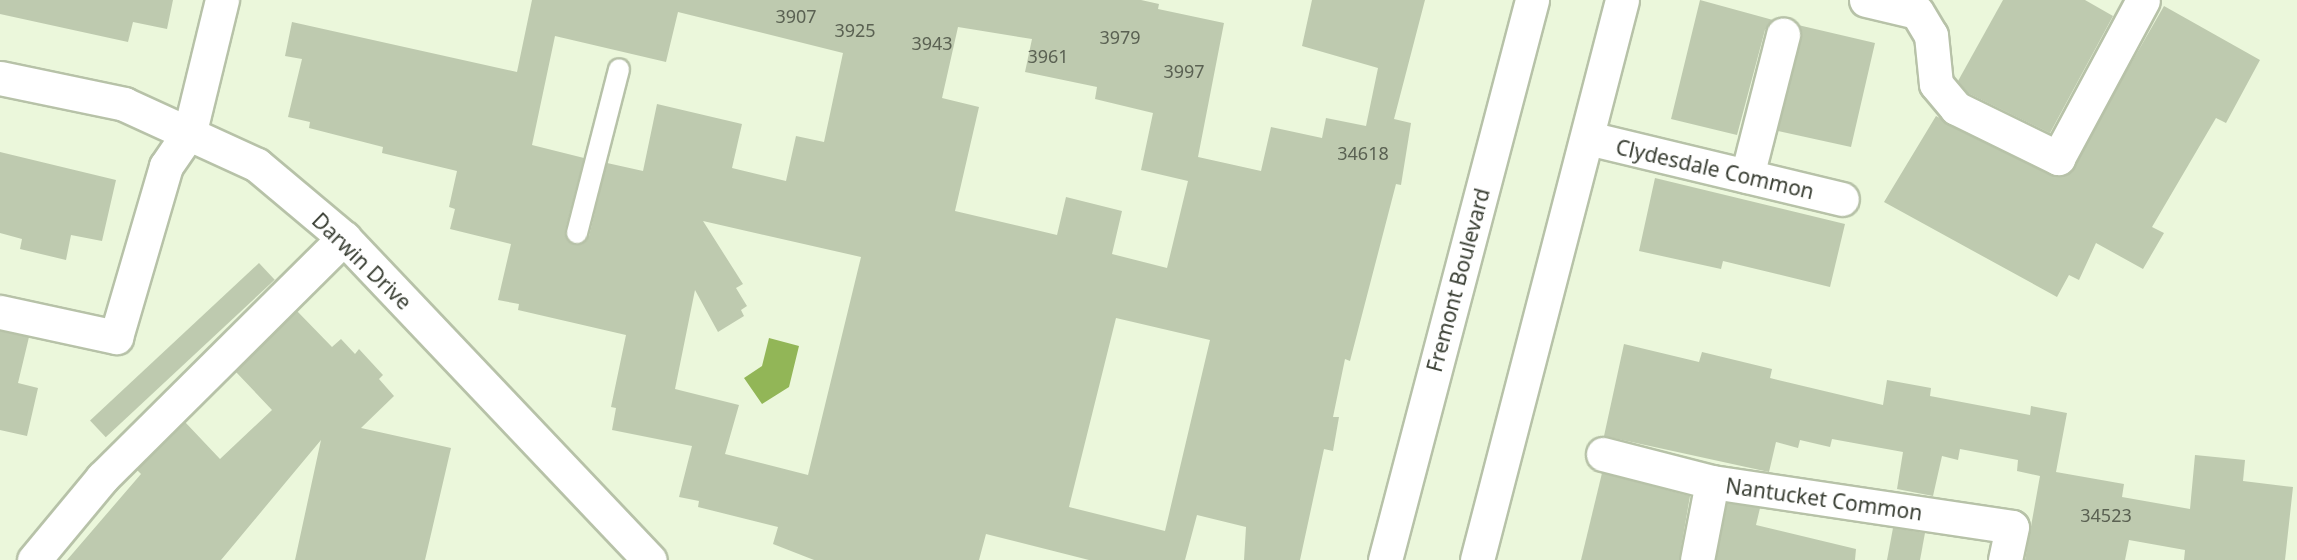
<!DOCTYPE html>
<html>
<head>
<meta charset="utf-8">
<style>
	body { margin:0 }
	#map { position:relative; width:2297px; height:560px; overflow:hidden; background:#ebf7db; font-family:"Noto Sans",sans-serif }
	div>[style] { position:absolute }
	.water>* { inset:0; background:#92b657 }
	.building>* { inset:0; background:#becaaf; transform-origin:0 0 }
	.roads { filter:drop-shadow(2px 0 #b7c2a8) drop-shadow(-2px 0 #b7c2a8) drop-shadow(0 2px #b7c2a8) drop-shadow(0 -2px #b7c2a8) }
	.service>* { height:20px; margin:-10px; padding:0 10px; transform-origin:10px; border-radius:10px; background:#fff }
	.minor>* { height:33px; margin:-16.5px; padding:0 16.5px; transform-origin:16.5px; border-radius:16.5px; background:#fff }
	.primary>* { height:33px; margin:-16.5px; padding:0 16.5px; transform-origin:16.5px; border-radius:16.5px; background:#fff }
	span { translate:-50% -50%; white-space:nowrap; text-align:center; line-height:1.15; -webkit-text-stroke:4.5px #fff; paint-order:stroke }
	.number-label { font-size:18px; color:#5a6152 }
	.number-label span { -webkit-text-stroke-width:0 }
	.street-label { font-size:21px; color:#393e33 }
</style>
</head>
<body>
<div id="map">
	<div class="water">
		<div style="clip-path:polygon(769px 338px,799px 346px,789px 387px,762px 404px,744px 378px,762px 366px)"></div>
	</div>
	<div class="building">
		<div style="clip-path:polygon(0 0,173px 0,167px 29px,133px 22px,128px 42px,0 14px)"></div>
		<div style="clip-path:polygon(evenodd,532px 0,1141px 0,1159px 4px,1158px 9px,1224px 23px,1198px 157px,1261px 171px,1271px 127px,1322px 138px,1326px 118px,1366px 126px,1378px 68px,1302px 46px,1312px 0,1425px 0,1394px 119px,1411px 123px,1401px 185px,1396px 184px,1350px 361px,1345px 359px,1333px 417px,1339px 417px,1333px 451px,1324px 449px,1300px 560px,1244px 560px,1246px 527px,1197px 515px,1185px 560px,1089px 560px,986px 534px,979px 560px,814px 560px,773px 544px,778px 527px,698px 507px,699px 501px,679px 497px,692px 446px,612px 430px,616px 408px,611px 407px,626px 335px,518px 310px,519px 304px,498px 300px,511px 244px,450px 229px,455px 209px,449px 207px,457px 171px,382px 153px,383px 147px,309px 128px,310px 122px,288px 117px,302px 59px,285px 56px,292px 22px,517px 72px,532px 0,678px 12px,843px 53px,824px 142px,796px 136px,786px 181px,732px 168px,742px 124px,657px 104px,643px 171px,607px 163px,589px 236px,573px 244px,565px 231px,584px 158px,532px 145px,555px 36px,666px 62px,678px 12px,532px 0,958px 27px,1032px 39px,1025px 72px,1097px 87px,1095px 99px,1153px 113px,1141px 170px,1188px 181px,1167px 268px,1112px 254px,1122px 211px,1066px 197px,1057px 235px,955px 211px,979px 107px,942px 98px,958px 27px,532px 0,703px 221px,861px 257px,808px 475px,725px 454px,739px 405px,675px 389px,695px 290px,718px 332px,744px 316px,741px 310px,747px 306px,736px 288px,743px 284px,703px 221px,532px 0,1116px 318px,1210px 340px,1165px 531px,1069px 507px,1116px 318px)"></div>
		<div style="clip-path:polygon(1700px 0,1773px 20px,1765px 30px,1737px 135px,1671px 119px)"></div>
		<div style="clip-path:polygon(2003px 0,2085px 0,2113px 16px,2050px 133px,1968px 93px,1958px 81px)"></div>
		<div style="clip-path:polygon(2164px 6px,2260px 60px,2226px 123px,2216px 118px,2152px 227px,2164px 233px,2143px 269px,2096px 243px,2079px 280px,2069px 275px,2057px 297px,1884px 202px,1936px 116px,2050px 175px,2068px 173px)"></div>
		<div style="clip-path:polygon(1798px 25px,1875px 43px,1851px 147px,1778px 131px,1801px 40px)"></div>
		<div style="clip-path:polygon(0 152px,116px 180px,102px 241px,71px 235px,66px 260px,20px 249px,22px 239px,0 233px)"></div>
		<div style="clip-path:polygon(1655px 178px,1845px 224px,1830px 287px,1723px 261px,1721px 269px,1639px 251px)"></div>
		<div style="left:259px;top:263px;width:23px;height:231px;rotate:47deg"></div>
		<div style="clip-path:polygon(297px 311px,332px 347px,341px 339px,355px 354px,359px 349px,383px 375px,379px 379px,394px 396px,361px 428px,451px 448px,425px 560px,295px 560px,321px 440px,221px 560px,67px 560px,141px 474px,137px 470px,185px 422px,220px 459px,272px 410px,236px 372px)"></div>
		<div style="clip-path:polygon(0 331px,29px 337px,18px 383px,38px 388px,27px 436px,0 430px)"></div>
		<div style="clip-path:polygon(1624px 344px,1699px 362px,1702px 352px,1772px 369px,1770px 378px,1883px 405px,1887px 380px,1931px 388px,1930px 396px,2030px 415px,2031px 406px,2067px 413px,2056px 472px,2124px 484px,2122px 497px,2190px 509px,2195px 455px,2245px 460px,2243px 481px,2293px 487px,2285px 560px,2184px 560px,2185px 550px,2129px 540px,2125px 560px,2025px 560px,2040px 476px,2017px 471px,2018px 460px,1960px 449px,1958px 460px,1942px 456px,1933px 496px,1897px 489px,1903px 452px,1832px 439px,1830px 447px,1800px 440px,1798px 448px,1776px 442px,1769px 472px,1604px 436px)"></div>
		<div style="clip-path:polygon(1602px 473px,1690px 496px,1679px 560px,1581px 560px)"></div>
		<div style="clip-path:polygon(1727px 503px,1760px 508px,1756px 525px,1856px 549px,1855px 560px,1716px 560px)"></div>
		<div style="clip-path:polygon(1893px 528px,1925px 533px,1920px 560px,1887px 560px)"></div>
	</div>
	<div class="roads">
		<div class="service">
			<div style="left:577px;top:233px;width:169px;rotate:-75.6deg"></div>
		</div>
		<div class="minor">
			<div style="left:1866px;top:0;width:52px;rotate:13.2deg"></div>
			<div style="left:1917px;top:12px;width:27px;rotate:59deg"></div>
			<div style="left:1931px;top:35px;width:49px;rotate:84.2deg"></div>
			<div style="left:1936px;top:84px;width:31px;rotate:50deg"></div>
			<div style="left:1956px;top:108px;width:114px;rotate:26.1deg"></div>
			<div style="left:2058px;top:158px;width:179px;rotate:-61.7deg"></div>
			<div style="left:0;top:78px;width:127px;rotate:11.8deg"></div>
			<div style="left:124px;top:104px;width:146px;rotate:24.6deg"></div>
			<div style="left:257px;top:165px;width:114px;rotate:40deg"></div>
			<div style="left:344px;top:238px;width:444px;rotate:46.5deg"></div>
			<div style="left:1588px;top:138px;width:261px;rotate:13.5deg"></div>
			<div style="left:1747px;top:176px;width:146px;rotate:-75.7deg"></div>
			<div style="left:0;top:312px;width:119px;rotate:12.2deg"></div>
			<div style="left:116px;top:337px;width:178px;rotate:-73.7deg"></div>
			<div style="left:166px;top:166px;width:42px;rotate:-55.6deg"></div>
			<div style="left:190px;top:131px;width:135px;rotate:-76.3deg"></div>
			<div style="left:1603px;top:454px;width:113px;rotate:14.4deg"></div>
			<div style="left:1712px;top:482px;width:303px;rotate:8.5deg"></div>
			<div style="left:2012px;top:527px;width:34px;rotate:102deg"></div>
			<div style="left:34px;top:560px;width:107px;rotate:-50.3deg"></div>
			<div style="left:102px;top:478px;width:341px;rotate:-44.8deg"></div>
			<div style="left:1697px;top:560px;width:79px;rotate:-79.1deg"></div>
		</div>
		<div class="primary">
			<div style="left:1385px;top:560px;width:579px;rotate:-75.29deg"></div>
			<div style="left:1477px;top:560px;width:578px;rotate:-75.48deg"></div>
		</div>
	</div>
	<div class="number-label">
		<span style="left:796px;top:16px">3907</span>
		<span style="left:855px;top:30px">3925</span>
		<span style="left:1120px;top:37px">3979</span>
		<span style="left:932px;top:43px">3943</span>
		<span style="left:1048px;top:56px">3961</span>
		<span style="left:1184px;top:71px">3997</span>
		<span style="left:1363px;top:153px">34618</span>
		<span style="left:2106px;top:515px">34523</span>
	</div>
	<div class="street-label">
		<span style="left:1715px;top:169px;rotate:13deg">Clydesdale Common</span>
		<span style="left:362px;top:261px;rotate:44deg">Darwin Drive</span>
		<span style="left:1458px;top:280px;rotate:-75deg">Fremont Boulevard</span>
		<span style="left:1824px;top:499px;rotate:8deg">Nantucket Common</span>
	</div>
</div>
</body>
</html>
